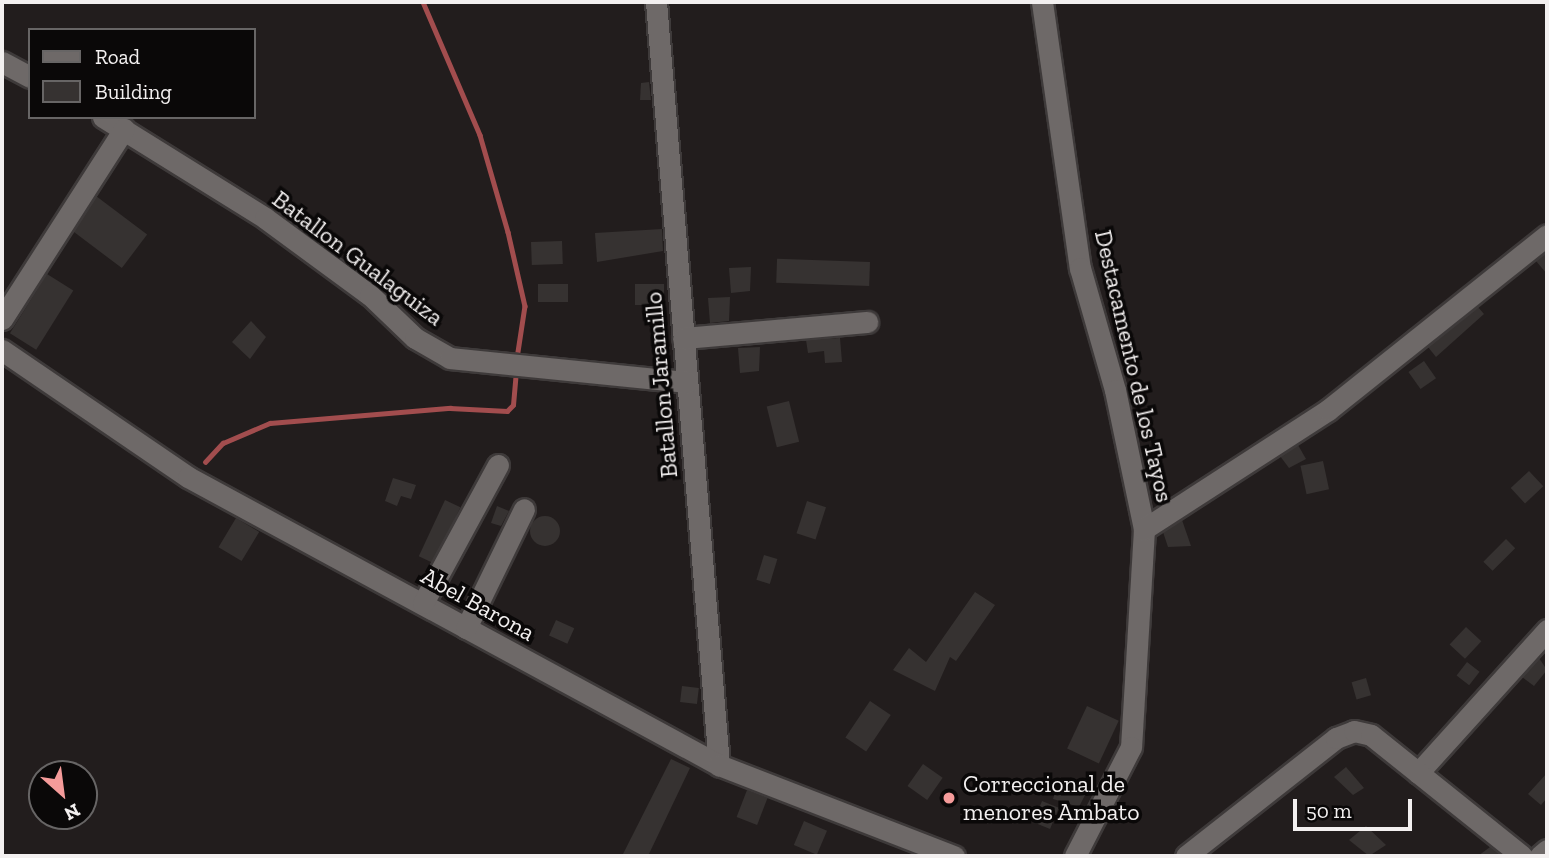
<!DOCTYPE html>
<html>
<head>
<meta charset="utf-8">
<style>
	body { margin:0 }
	#map { position:relative; width:1549px; height:858px; overflow:hidden; background:#221d1d; font-family:"Zilla Slab",serif }
	div>[style] { position:absolute }
	.stream>* { height:4.5px; margin:-2.25px; padding:0 2.25px; transform-origin:2.25px; border-radius:2.25px; background:#a24d4e }
	.building>* { inset:0; background:#363231; transform-origin:0 0 }
	.round { border-radius:50% }
	.roads { filter:drop-shadow(2px 0 #3e3a3a) drop-shadow(-2px 0 #3e3a3a) drop-shadow(0 2px #3e3a3a) drop-shadow(0 -2px #3e3a3a) }
	.minor>* { height:21px; margin:-10.5px; padding:0 10.5px; transform-origin:10.5px; border-radius:10.5px; background:#6e6968 }
	.dots>* { width:19px; height:19px; translate:-50% -50%; box-sizing:border-box; border:4px solid #0a0808; border-radius:50% }
	span { translate:-50% -50%; white-space:nowrap; text-align:center; line-height:1.15; -webkit-text-stroke:7px #0a0808; paint-order:stroke }
	.street-label { font-size:24px; color:#f3f0f0 }
	.poi-label { font-size:24px; color:#f3f0f0 }
	.left { translate:0 -50%; text-align:left }
	.frame { position:absolute; inset:0; border:4px solid #f3f0f0; pointer-events:none }
	.legend { position:absolute; left:28px; top:28px; width:228px; height:91px; box-sizing:border-box; background:#0a0808; border:2px solid #676565; margin:0; padding:9px 12px; list-style:none; font-size:21px; color:#f3f0f0 }
	.legend li { display:flex; align-items:center; gap:14px; height:35px }
	.legend b { width:35px; border:2px solid #676565 }
	.north { position:absolute; left:28px; top:760px; width:70px; height:70px; box-sizing:border-box; background:#0a0808; border:2px solid #676565; border-radius:50%; rotate:152deg; font-size:19px; font-weight:700; line-height:28px; text-align:center; color:#f3f0f0 }
	.north::after { content:''; display:block; margin:auto; width:24px; height:32px; background:#f59b9a; clip-path:polygon(50% 0,100% 100%,50% 72%,0 100%) }
	.scale { position:absolute; left:1293px; top:799px; width:119px; height:32px; box-sizing:border-box; border:4px solid #f3f0f0; border-top:0; padding-left:9px; font-size:21px; line-height:24px; white-space:nowrap; color:#f3f0f0; -webkit-text-stroke:5px #0a0808; paint-order:stroke }
</style>
</head>
<body>
<div id="map">
	<div class="stream">
		<div style="left:423px;top:2px;width:145px;rotate:66.8deg"></div>
		<div style="left:480px;top:135px;width:101px;rotate:73.9deg"></div>
		<div style="left:508px;top:232px;width:76px;rotate:77.1deg"></div>
		<div style="left:525px;top:306px;width:53px;rotate:98.7deg"></div>
		<div style="left:205px;top:462px;width:26px;rotate:-47deg"></div>
		<div style="left:223px;top:443px;width:51px;rotate:-23.1deg"></div>
		<div style="left:270px;top:423px;width:181px;rotate:-4.8deg"></div>
		<div style="left:450px;top:408px;width:57px;rotate:3deg"></div>
		<div style="left:507px;top:411px;width:8px;rotate:-45deg"></div>
		<div style="left:513px;top:405px;width:35px;rotate:-85deg"></div>
	</div>
	<div class="building">
		<div style="clip-path:polygon(649px 82px,651px 100px,640px 100px,641px 83px)"></div>
		<div style="left:96px;top:196px;width:64px;height:42px;rotate:37deg"></div>
		<div style="clip-path:polygon(662px 229px,663px 251px,597px 262px,595px 233px)"></div>
		<div style="left:562px;top:241px;width:23px;height:31px;rotate:88deg"></div>
		<div style="clip-path:polygon(1547px 252px,1547px 274px,1536px 261px)"></div>
		<div style="left:870px;top:262px;width:24px;height:93px;rotate:92deg"></div>
		<div style="clip-path:polygon(751px 267px,750px 291px,731px 293px,729px 268px)"></div>
		<div style="left:47px;top:274px;width:31px;height:70px;rotate:32deg"></div>
		<div style="left:538px;top:284px;width:30px;height:18px"></div>
		<div style="left:635px;top:284px;width:29px;height:21px"></div>
		<div style="clip-path:polygon(730px 297px,729px 321px,710px 323px,708px 298px)"></div>
		<div style="clip-path:polygon(1478px 307px,1484px 314px,1436px 357px,1428px 347px)"></div>
		<div style="clip-path:polygon(251px 321px,266px 337px,250px 359px,232px 342px)"></div>
		<div style="clip-path:polygon(840px 338px,842px 362px,825px 363px,824px 351px,808px 353px,806px 340px)"></div>
		<div style="clip-path:polygon(760px 347px,759px 371px,740px 373px,738px 348px)"></div>
		<div style="left:1424px;top:361px;width:21px;height:19px;rotate:55deg"></div>
		<div style="left:789px;top:401px;width:42px;height:23px;rotate:76deg"></div>
		<div style="clip-path:polygon(1298px 445px,1306px 459px,1289px 468px,1280px 456px)"></div>
		<div style="left:1323px;top:461px;width:29px;height:23px;rotate:78deg"></div>
		<div style="left:1529px;top:471px;width:21px;height:25px;rotate:47deg"></div>
		<div style="clip-path:polygon(393px 478px,416px 485px,411px 499px,401px 496px,397px 506px,385px 501px)"></div>
		<div style="left:445px;top:500px;width:17px;height:62px;rotate:25deg"></div>
		<div style="left:807px;top:501px;width:20px;height:34px;rotate:18deg"></div>
		<div style="clip-path:polygon(497px 506px,509px 511px,501px 526px,491px 523px)"></div>
		<div class="round" style="left:530px;top:516px;width:30px;height:30px"></div>
		<div style="left:236px;top:518px;width:27px;height:34px;rotate:31deg"></div>
		<div style="clip-path:polygon(1182px 520px,1191px 546px,1168px 547px,1163px 532px)"></div>
		<div style="left:1506px;top:539px;width:13px;height:32px;rotate:45deg"></div>
		<div style="left:764px;top:555px;width:14px;height:26px;rotate:17deg"></div>
		<div style="clip-path:polygon(975px 592px,995px 605px,956px 661px,950px 657px,935px 691px,893px 670px,909px 648px,926px 662px)"></div>
		<div style="left:556px;top:620px;width:20px;height:17px;rotate:24deg"></div>
		<div style="left:1466px;top:627px;width:21px;height:24px;rotate:43deg"></div>
		<div style="clip-path:polygon(1539px 658px,1547px 670px,1534px 686px,1522px 677px)"></div>
		<div style="left:1467px;top:662px;width:16px;height:17px;rotate:38deg"></div>
		<div style="left:1366px;top:678px;width:18px;height:15px;rotate:74deg"></div>
		<div style="left:682px;top:686px;width:17px;height:16px;rotate:7deg"></div>
		<div style="left:870px;top:701px;width:25px;height:44px;rotate:34deg"></div>
		<div style="left:1087px;top:706px;width:35px;height:47px;rotate:25deg"></div>
		<div style="clip-path:polygon(671px 759px,690px 768px,648px 856px,622px 856px)"></div>
		<div style="left:923px;top:764px;width:24px;height:27px;rotate:35deg"></div>
		<div style="clip-path:polygon(1346px 767px,1364px 788px,1353px 795px,1334px 777px)"></div>
		<div style="clip-path:polygon(1547px 773px,1547px 798px,1541px 805px,1528px 794px)"></div>
		<div style="clip-path:polygon(1059px 779px,1088px 789px,1079px 807px,1053px 799px)"></div>
		<div style="left:747px;top:790px;width:22px;height:29px;rotate:21deg"></div>
		<div style="left:1042px;top:801px;width:18px;height:23px;rotate:22deg"></div>
		<div style="left:804px;top:821px;width:25px;height:26px;rotate:23deg"></div>
		<div style="clip-path:polygon(1366px 826px,1386px 845px,1369px 856px,1349px 840px)"></div>
		<div style="clip-path:polygon(1490px 847px,1501px 856px,1478px 856px)"></div>
	</div>
	<div class="roads">
		<div class="minor">
			<div style="left:656px;top:2px;width:766px;rotate:85.28deg"></div>
			<div style="left:1042px;top:2px;width:269px;rotate:81.9deg"></div>
			<div style="left:1080px;top:268px;width:127px;rotate:74deg"></div>
			<div style="left:1115px;top:390px;width:142px;rotate:78.2deg"></div>
			<div style="left:1144px;top:529px;width:218px;rotate:93.4deg"></div>
			<div style="left:1131px;top:747px;width:123px;rotate:117.2deg"></div>
			<div style="left:2px;top:62px;width:32px;rotate:28deg"></div>
			<div style="left:103px;top:117px;width:191px;rotate:31.9deg"></div>
			<div style="left:265px;top:218px;width:130px;rotate:36.3deg"></div>
			<div style="left:370px;top:295px;width:62px;rotate:43.7deg"></div>
			<div style="left:415px;top:338px;width:40px;rotate:29.7deg"></div>
			<div style="left:450px;top:358px;width:238px;rotate:5.8deg"></div>
			<div style="left:2px;top:319px;width:226px;rotate:-57.3deg"></div>
			<div style="left:683px;top:338px;width:185px;rotate:-5deg"></div>
			<div style="left:2px;top:350px;width:225px;rotate:34.3deg"></div>
			<div style="left:188px;top:477px;width:604px;rotate:28.47deg"></div>
			<div style="left:719px;top:765px;width:252px;rotate:21.2deg"></div>
			<div style="left:1144px;top:529px;width:219px;rotate:-32.9deg"></div>
			<div style="left:1328px;top:410px;width:280px;rotate:-38.6deg"></div>
			<div style="left:423px;top:603px;width:157px;rotate:-61.5deg"></div>
			<div style="left:466px;top:628px;width:132px;rotate:-64deg"></div>
			<div style="left:1418px;top:773px;width:193px;rotate:-47.9deg"></div>
			<div style="left:1186px;top:856px;width:191px;rotate:-38.2deg"></div>
			<div style="left:1336px;top:738px;width:19px;rotate:-21deg"></div>
			<div style="left:1354px;top:731px;width:17px;rotate:13deg"></div>
			<div style="left:1371px;top:735px;width:193px;rotate:38.7deg"></div>
			<div style="left:1540px;top:856px;width:9px;rotate:-41deg"></div>
		</div>
	</div>
	<div class="dots">
		<div style="left:949px;top:798px;background:#f59b9a"></div>
	</div>
	<div class="street-label">
		<span style="left:358px;top:258px;rotate:37deg">Batallon Gualaguiza</span>
		<span style="left:1134px;top:366px;rotate:77deg">Destacamento de los Tayos</span>
		<span style="left:661px;top:385px;rotate:-95deg">Batallon Jaramillo</span>
		<span style="left:478px;top:604px;rotate:29deg">Abel Barona</span>
	</div>
	<div class="poi-label">
		<span class="left" style="left:963px;top:798px">Correccional de<br>menores Ambato</span>
	</div>
	<div class="frame"></div>
	<ul class="legend">
	<li><b style="height:9px;background:#6e6968"></b>Road</li>
	<li><b style="height:19px;background:#363231"></b>Building</li>
	</ul>
	<div class="north">N</div>
	<div class="scale">50 m</div>
</div>
</body>
</html>
